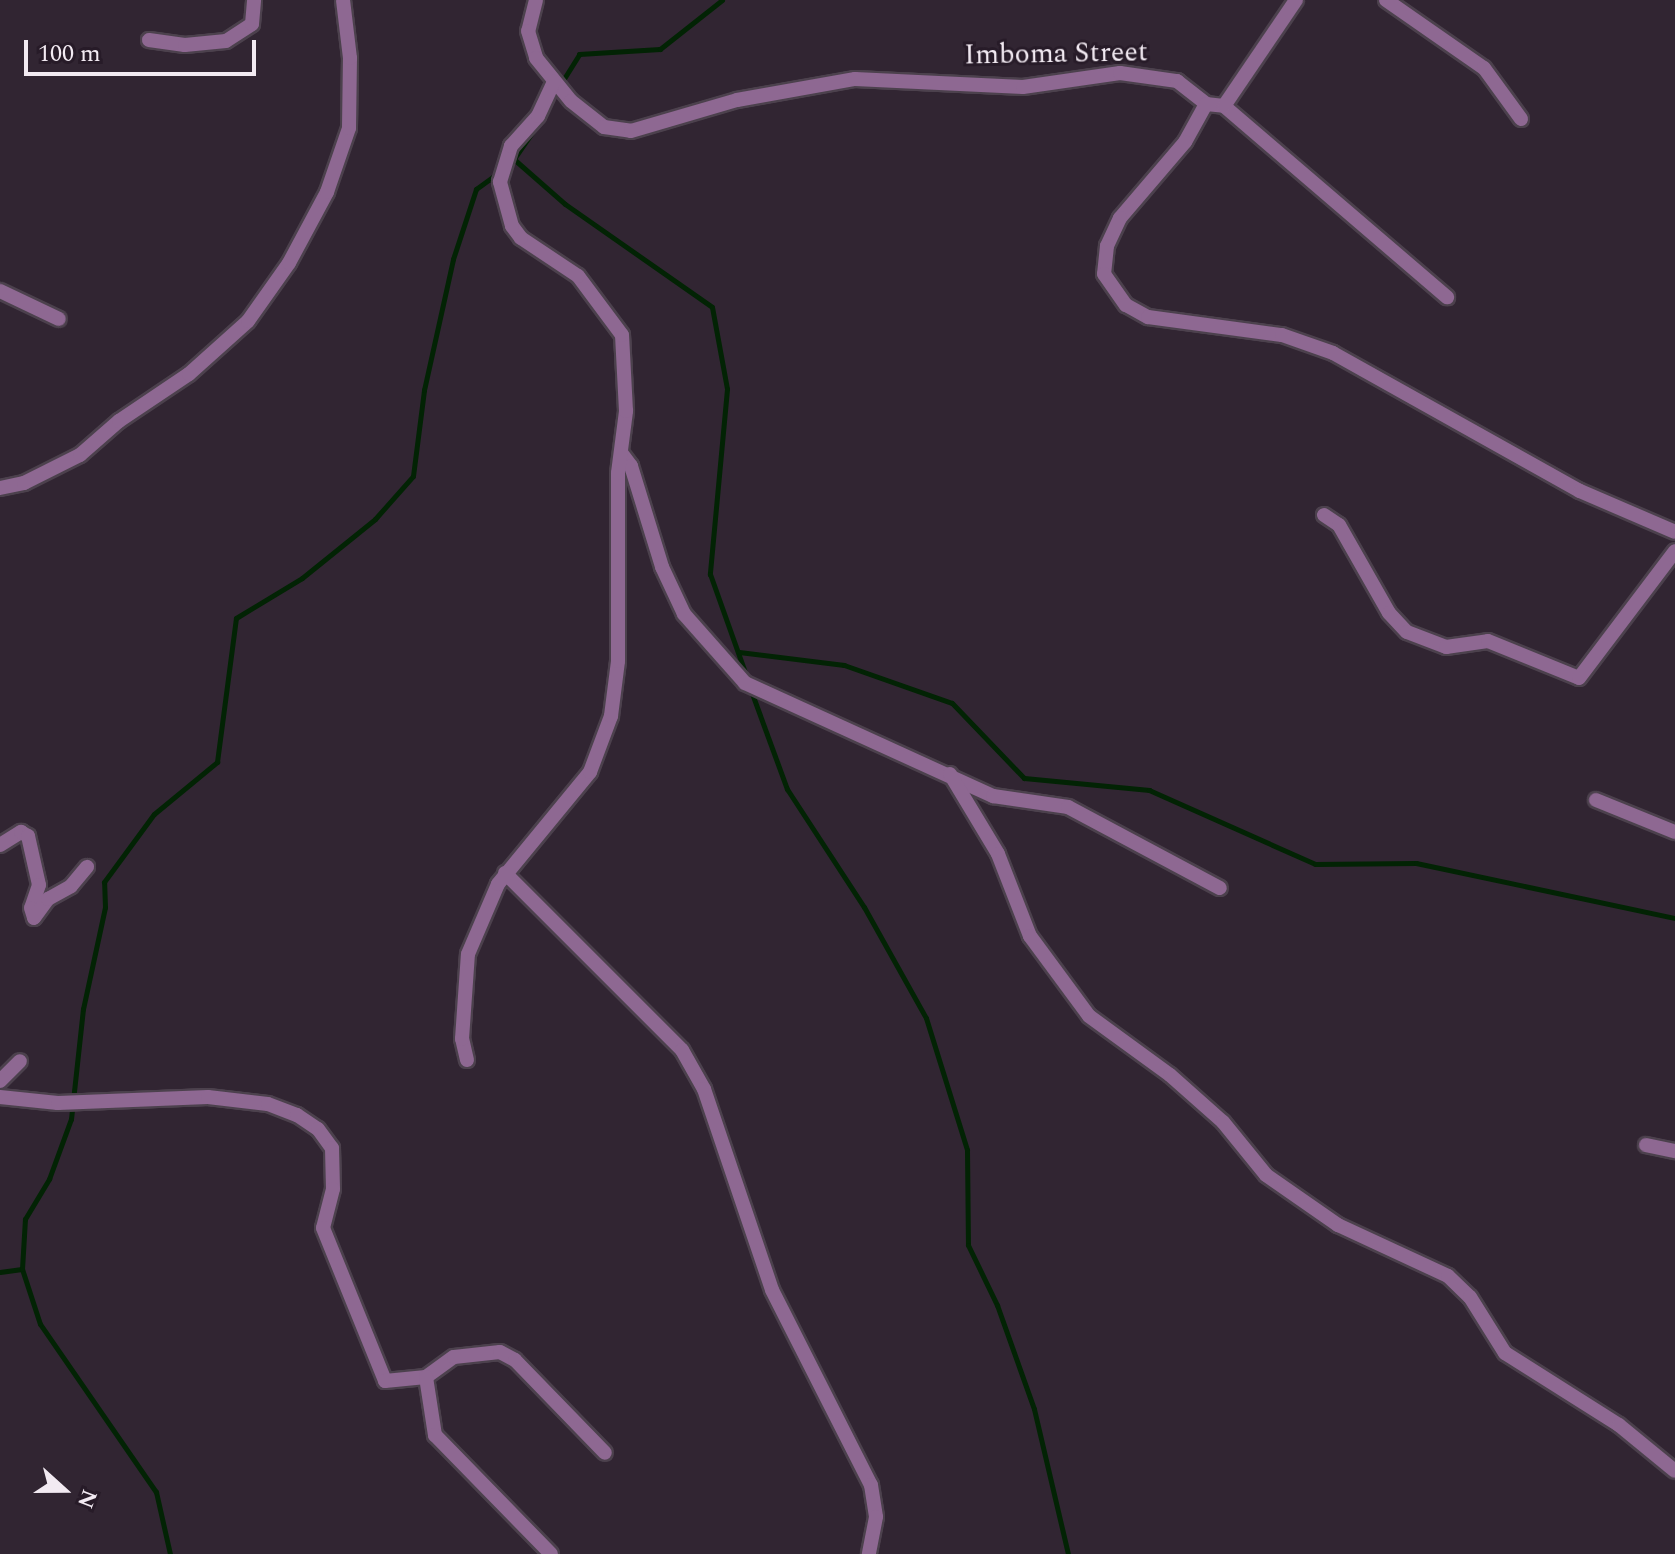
<!DOCTYPE html>
<html>
<head>
<meta charset="utf-8">
<style>
	body { margin:0 }
	#map { position:relative; width:1675px; height:1554px; overflow:hidden; background:#312532; font-family:Spectral,serif }
	div>[style] { position:absolute }
	.stream>* { height:5px; margin:-2.5px; padding:0 2.5px; transform-origin:2.5px; border-radius:2.5px; background:#022304 }
	.roads { filter:drop-shadow(2px 0 #4c414d) drop-shadow(-2px 0 #4c414d) drop-shadow(0 2px #4c414d) drop-shadow(0 -2px #4c414d) }
	.minor>* { height:14px; margin:-7px; padding:0 7px; transform-origin:7px; border-radius:7px; background:#8e6892 }
	span { translate:-50% -50%; white-space:nowrap; text-align:center; line-height:1.15; -webkit-text-stroke:6px #271b28; paint-order:stroke }
	.street-label { font-size:28px; color:#f2eaf2 }
	.north { position:absolute; left:24px; top:1450px; width:80px; height:80px; -webkit-text-stroke:6px #271b28; paint-order:stroke; rotate:111deg; font-size:22px; font-weight:700; line-height:32px; text-align:center; color:#f2eaf2 }
	.north::after { content:''; display:block; margin:auto; width:28px; height:36px; background:#f2eaf2; clip-path:polygon(50% 0,100% 100%,50% 72%,0 100%) }
	.scale { position:absolute; left:24px; top:40px; width:232px; height:36px; box-sizing:border-box; border:4px solid #f2eaf2; border-top:0; padding-left:10px; font-size:24px; line-height:28px; white-space:nowrap; color:#f2eaf2; -webkit-text-stroke:6px #271b28; paint-order:stroke }
</style>
</head>
<body>
<div id="map">
	<div class="stream">
		<div style="left:560px;top:85px;width:36px;rotate:-58deg"></div>
		<div style="left:579px;top:54px;width:81px;rotate:-3.5deg"></div>
		<div style="left:660px;top:49px;width:79px;rotate:-38.3deg"></div>
		<div style="left:516px;top:161px;width:65px;rotate:41.3deg"></div>
		<div style="left:565px;top:204px;width:179px;rotate:35deg"></div>
		<div style="left:712px;top:307px;width:83px;rotate:79.6deg"></div>
		<div style="left:727px;top:389px;width:186px;rotate:95.3deg"></div>
		<div style="left:710px;top:574px;width:110px;rotate:70.4deg"></div>
		<div style="left:509px;top:166px;width:46px;rotate:-55.6deg"></div>
		<div style="left:739px;top:652px;width:106px;rotate:7.1deg"></div>
		<div style="left:844px;top:665px;width:114px;rotate:19.4deg"></div>
		<div style="left:952px;top:703px;width:104px;rotate:46.2deg"></div>
		<div style="left:1024px;top:778px;width:126px;rotate:5.5deg"></div>
		<div style="left:1149px;top:790px;width:182px;rotate:24deg"></div>
		<div style="left:1315px;top:864px;width:101px;rotate:-0.6deg"></div>
		<div style="left:1416px;top:863px;width:265px;rotate:12deg"></div>
		<div style="left:750px;top:688px;width:108px;rotate:69.9deg"></div>
		<div style="left:787px;top:789px;width:141px;rotate:56.9deg"></div>
		<div style="left:864px;top:907px;width:127px;rotate:60.8deg"></div>
		<div style="left:926px;top:1018px;width:138px;rotate:72.7deg"></div>
		<div style="left:967px;top:1150px;width:95px;rotate:89.4deg"></div>
		<div style="left:968px;top:1245px;width:67px;rotate:64.2deg"></div>
		<div style="left:997px;top:1305px;width:110px;rotate:70.4deg"></div>
		<div style="left:1034px;top:1409px;width:149px;rotate:76.8deg"></div>
		<div style="left:0;top:1272px;width:22px;rotate:-8deg"></div>
		<div style="left:170px;top:1554px;width:64px;rotate:-102.7deg"></div>
		<div style="left:156px;top:1492px;width:204px;rotate:-124.6deg"></div>
		<div style="left:40px;top:1324px;width:58px;rotate:-108.1deg"></div>
		<div style="left:22px;top:1269px;width:50px;rotate:-86.6deg"></div>
		<div style="left:25px;top:1219px;width:47px;rotate:-59deg"></div>
		<div style="left:49px;top:1179px;width:64px;rotate:-69.9deg"></div>
		<div style="left:71px;top:1119px;width:111px;rotate:-83.8deg"></div>
		<div style="left:83px;top:1009px;width:104px;rotate:-77.8deg"></div>
		<div style="left:105px;top:907px;width:25px;rotate:-92deg"></div>
		<div style="left:104px;top:882px;width:84px;rotate:-53.7deg"></div>
		<div style="left:154px;top:814px;width:82px;rotate:-39.5deg"></div>
		<div style="left:217px;top:762px;width:145px;rotate:-82.5deg"></div>
		<div style="left:236px;top:618px;width:77px;rotate:-31.2deg"></div>
		<div style="left:302px;top:578px;width:94px;rotate:-38.9deg"></div>
		<div style="left:375px;top:519px;width:57px;rotate:-48.5deg"></div>
		<div style="left:413px;top:476px;width:87px;rotate:-82.7deg"></div>
		<div style="left:424px;top:390px;width:134px;rotate:-77.5deg"></div>
		<div style="left:453px;top:259px;width:74px;rotate:-71.8deg"></div>
		<div style="left:476px;top:189px;width:26px;rotate:-36deg"></div>
	</div>
	<div class="roads">
		<div class="minor">
			<div style="left:536px;top:0;width:32px;rotate:104deg"></div>
			<div style="left:528px;top:31px;width:28px;rotate:73deg"></div>
			<div style="left:536px;top:58px;width:55px;rotate:50.9deg"></div>
			<div style="left:571px;top:101px;width:42px;rotate:38.2deg"></div>
			<div style="left:604px;top:127px;width:27px;rotate:8deg"></div>
			<div style="left:631px;top:131px;width:110px;rotate:-16.3deg"></div>
			<div style="left:737px;top:100px;width:120px;rotate:-10.1deg"></div>
			<div style="left:855px;top:79px;width:168px;rotate:2.7deg"></div>
			<div style="left:1023px;top:87px;width:98px;rotate:-8.2deg"></div>
			<div style="left:1120px;top:73px;width:58px;rotate:8deg"></div>
			<div style="left:1177px;top:81px;width:37px;rotate:38deg"></div>
			<div style="left:1386px;top:0;width:119px;rotate:34.8deg"></div>
			<div style="left:1484px;top:68px;width:63px;rotate:54deg"></div>
			<div style="left:149px;top:40px;width:36px;rotate:8deg"></div>
			<div style="left:185px;top:45px;width:41px;rotate:-5.6deg"></div>
			<div style="left:226px;top:41px;width:31px;rotate:-33deg"></div>
			<div style="left:252px;top:24px;width:24px;rotate:-85deg"></div>
			<div style="left:1206px;top:104px;width:43px;rotate:118.9deg"></div>
			<div style="left:1185px;top:142px;width:100px;rotate:130.5deg"></div>
			<div style="left:1120px;top:218px;width:31px;rotate:115deg"></div>
			<div style="left:1107px;top:246px;width:28px;rotate:96deg"></div>
			<div style="left:1104px;top:274px;width:38px;rotate:55deg"></div>
			<div style="left:1126px;top:305px;width:25px;rotate:29deg"></div>
			<div style="left:1148px;top:317px;width:135px;rotate:7.7deg"></div>
			<div style="left:1282px;top:335px;width:54px;rotate:19.4deg"></div>
			<div style="left:1333px;top:353px;width:283px;rotate:29.2deg"></div>
			<div style="left:1580px;top:491px;width:103px;rotate:23.3deg"></div>
			<div style="left:1206px;top:104px;width:18px;rotate:6deg"></div>
			<div style="left:1224px;top:106px;width:294px;rotate:40.6deg"></div>
			<div style="left:1224px;top:106px;width:128px;rotate:-55.8deg"></div>
			<div style="left:0;top:291px;width:65px;rotate:25.4deg"></div>
			<div style="left:622px;top:454px;width:15px;rotate:53deg"></div>
			<div style="left:631px;top:466px;width:106px;rotate:72.9deg"></div>
			<div style="left:662px;top:567px;width:52px;rotate:64.9deg"></div>
			<div style="left:684px;top:614px;width:92px;rotate:48.5deg"></div>
			<div style="left:745px;top:683px;width:273px;rotate:24.5deg"></div>
			<div style="left:993px;top:796px;width:76px;rotate:8.3deg"></div>
			<div style="left:1068px;top:807px;width:172px;rotate:28.1deg"></div>
			<div style="left:0;top:488px;width:25px;rotate:-12deg"></div>
			<div style="left:24px;top:483px;width:63px;rotate:-26.6deg"></div>
			<div style="left:80px;top:455px;width:52px;rotate:-41.1deg"></div>
			<div style="left:119px;top:421px;width:84px;rotate:-33.9deg"></div>
			<div style="left:189px;top:374px;width:79px;rotate:-41.9deg"></div>
			<div style="left:248px;top:321px;width:71px;rotate:-54.7deg"></div>
			<div style="left:289px;top:263px;width:81px;rotate:-61.8deg"></div>
			<div style="left:327px;top:192px;width:68px;rotate:-71deg"></div>
			<div style="left:349px;top:128px;width:70px;rotate:-89.2deg"></div>
			<div style="left:350px;top:58px;width:58px;rotate:-96.9deg"></div>
			<div style="left:1324px;top:515px;width:18px;rotate:34deg"></div>
			<div style="left:1339px;top:525px;width:101px;rotate:60.4deg"></div>
			<div style="left:1389px;top:613px;width:26px;rotate:47deg"></div>
			<div style="left:1407px;top:632px;width:42px;rotate:21deg"></div>
			<div style="left:1446px;top:647px;width:42px;rotate:-8.1deg"></div>
			<div style="left:1488px;top:641px;width:98px;rotate:22.1deg"></div>
			<div style="left:1579px;top:678px;width:159px;rotate:-52.9deg"></div>
			<div style="left:950px;top:774px;width:93px;rotate:59deg"></div>
			<div style="left:998px;top:854px;width:88px;rotate:68.7deg"></div>
			<div style="left:1030px;top:936px;width:99px;rotate:53.6deg"></div>
			<div style="left:1089px;top:1016px;width:100px;rotate:36.1deg"></div>
			<div style="left:1170px;top:1075px;width:71px;rotate:41.6deg"></div>
			<div style="left:1223px;top:1122px;width:68px;rotate:50.9deg"></div>
			<div style="left:1266px;top:1175px;width:88px;rotate:34.8deg"></div>
			<div style="left:1338px;top:1225px;width:121px;rotate:24.9deg"></div>
			<div style="left:1448px;top:1276px;width:30px;rotate:44deg"></div>
			<div style="left:1470px;top:1297px;width:66px;rotate:58deg"></div>
			<div style="left:1505px;top:1353px;width:135px;rotate:32.3deg"></div>
			<div style="left:1619px;top:1425px;width:72px;rotate:39.4deg"></div>
			<div style="left:1596px;top:800px;width:85px;rotate:22.1deg"></div>
			<div style="left:0;top:845px;width:25px;rotate:-32deg"></div>
			<div style="left:21px;top:832px;width:8px;rotate:30deg"></div>
			<div style="left:28px;top:836px;width:50px;rotate:77.3deg"></div>
			<div style="left:39px;top:885px;width:24px;rotate:109deg"></div>
			<div style="left:31px;top:908px;width:10px;rotate:73deg"></div>
			<div style="left:34px;top:918px;width:24px;rotate:-54deg"></div>
			<div style="left:48px;top:899px;width:26px;rotate:-29deg"></div>
			<div style="left:71px;top:886px;width:25px;rotate:-50deg"></div>
			<div style="left:505px;top:873px;width:250px;rotate:45deg"></div>
			<div style="left:682px;top:1050px;width:45px;rotate:60.6deg"></div>
			<div style="left:704px;top:1089px;width:212px;rotate:71.3deg"></div>
			<div style="left:772px;top:1290px;width:219px;rotate:63.1deg"></div>
			<div style="left:871px;top:1485px;width:32px;rotate:81deg"></div>
			<div style="left:876px;top:1517px;width:38px;rotate:101deg"></div>
			<div style="left:467px;top:1060px;width:22px;rotate:-103deg"></div>
			<div style="left:462px;top:1039px;width:85px;rotate:-86deg"></div>
			<div style="left:468px;top:954px;width:76px;rotate:-66.8deg"></div>
			<div style="left:498px;top:884px;width:145px;rotate:-50.6deg"></div>
			<div style="left:590px;top:772px;width:60px;rotate:-69.4deg"></div>
			<div style="left:611px;top:716px;width:55px;rotate:-82.7deg"></div>
			<div style="left:618px;top:661px;width:188px;rotate:-90deg"></div>
			<div style="left:618px;top:473px;width:63px;rotate:-82.6deg"></div>
			<div style="left:626px;top:411px;width:76px;rotate:-93deg"></div>
			<div style="left:622px;top:335px;width:74px;rotate:-126.7deg"></div>
			<div style="left:578px;top:276px;width:69px;rotate:-146.3deg"></div>
			<div style="left:521px;top:238px;width:15px;rotate:-127deg"></div>
			<div style="left:512px;top:226px;width:46px;rotate:-105.3deg"></div>
			<div style="left:500px;top:182px;width:38px;rotate:-73deg"></div>
			<div style="left:511px;top:146px;width:40px;rotate:-48deg"></div>
			<div style="left:538px;top:116px;width:38px;rotate:-65deg"></div>
			<div style="left:0;top:1081px;width:28px;rotate:-45deg"></div>
			<div style="left:0;top:1097px;width:58px;rotate:5.9deg"></div>
			<div style="left:58px;top:1103px;width:150px;rotate:-2.3deg"></div>
			<div style="left:208px;top:1097px;width:60px;rotate:6.7deg"></div>
			<div style="left:268px;top:1104px;width:31px;rotate:21deg"></div>
			<div style="left:297px;top:1115px;width:25px;rotate:34deg"></div>
			<div style="left:318px;top:1129px;width:24px;rotate:54deg"></div>
			<div style="left:332px;top:1148px;width:41px;rotate:88.6deg"></div>
			<div style="left:333px;top:1189px;width:40px;rotate:104.4deg"></div>
			<div style="left:323px;top:1228px;width:165px;rotate:67.9deg"></div>
			<div style="left:385px;top:1381px;width:41px;rotate:-5.6deg"></div>
			<div style="left:426px;top:1377px;width:34px;rotate:-36deg"></div>
			<div style="left:454px;top:1357px;width:46px;rotate:-6.2deg"></div>
			<div style="left:500px;top:1352px;width:17px;rotate:28deg"></div>
			<div style="left:515px;top:1360px;width:129px;rotate:45.9deg"></div>
			<div style="left:1646px;top:1145px;width:30px;rotate:12deg"></div>
			<div style="left:426px;top:1377px;width:59px;rotate:81.2deg"></div>
			<div style="left:435px;top:1435px;width:166px;rotate:45.7deg"></div>
		</div>
	</div>
	<div class="street-label">
		<span style="left:1056px;top:54px;rotate:-1deg">Imboma Street</span>
	</div>
	<div class="north">N</div>
	<div class="scale">100 m</div>
</div>
</body>
</html>
